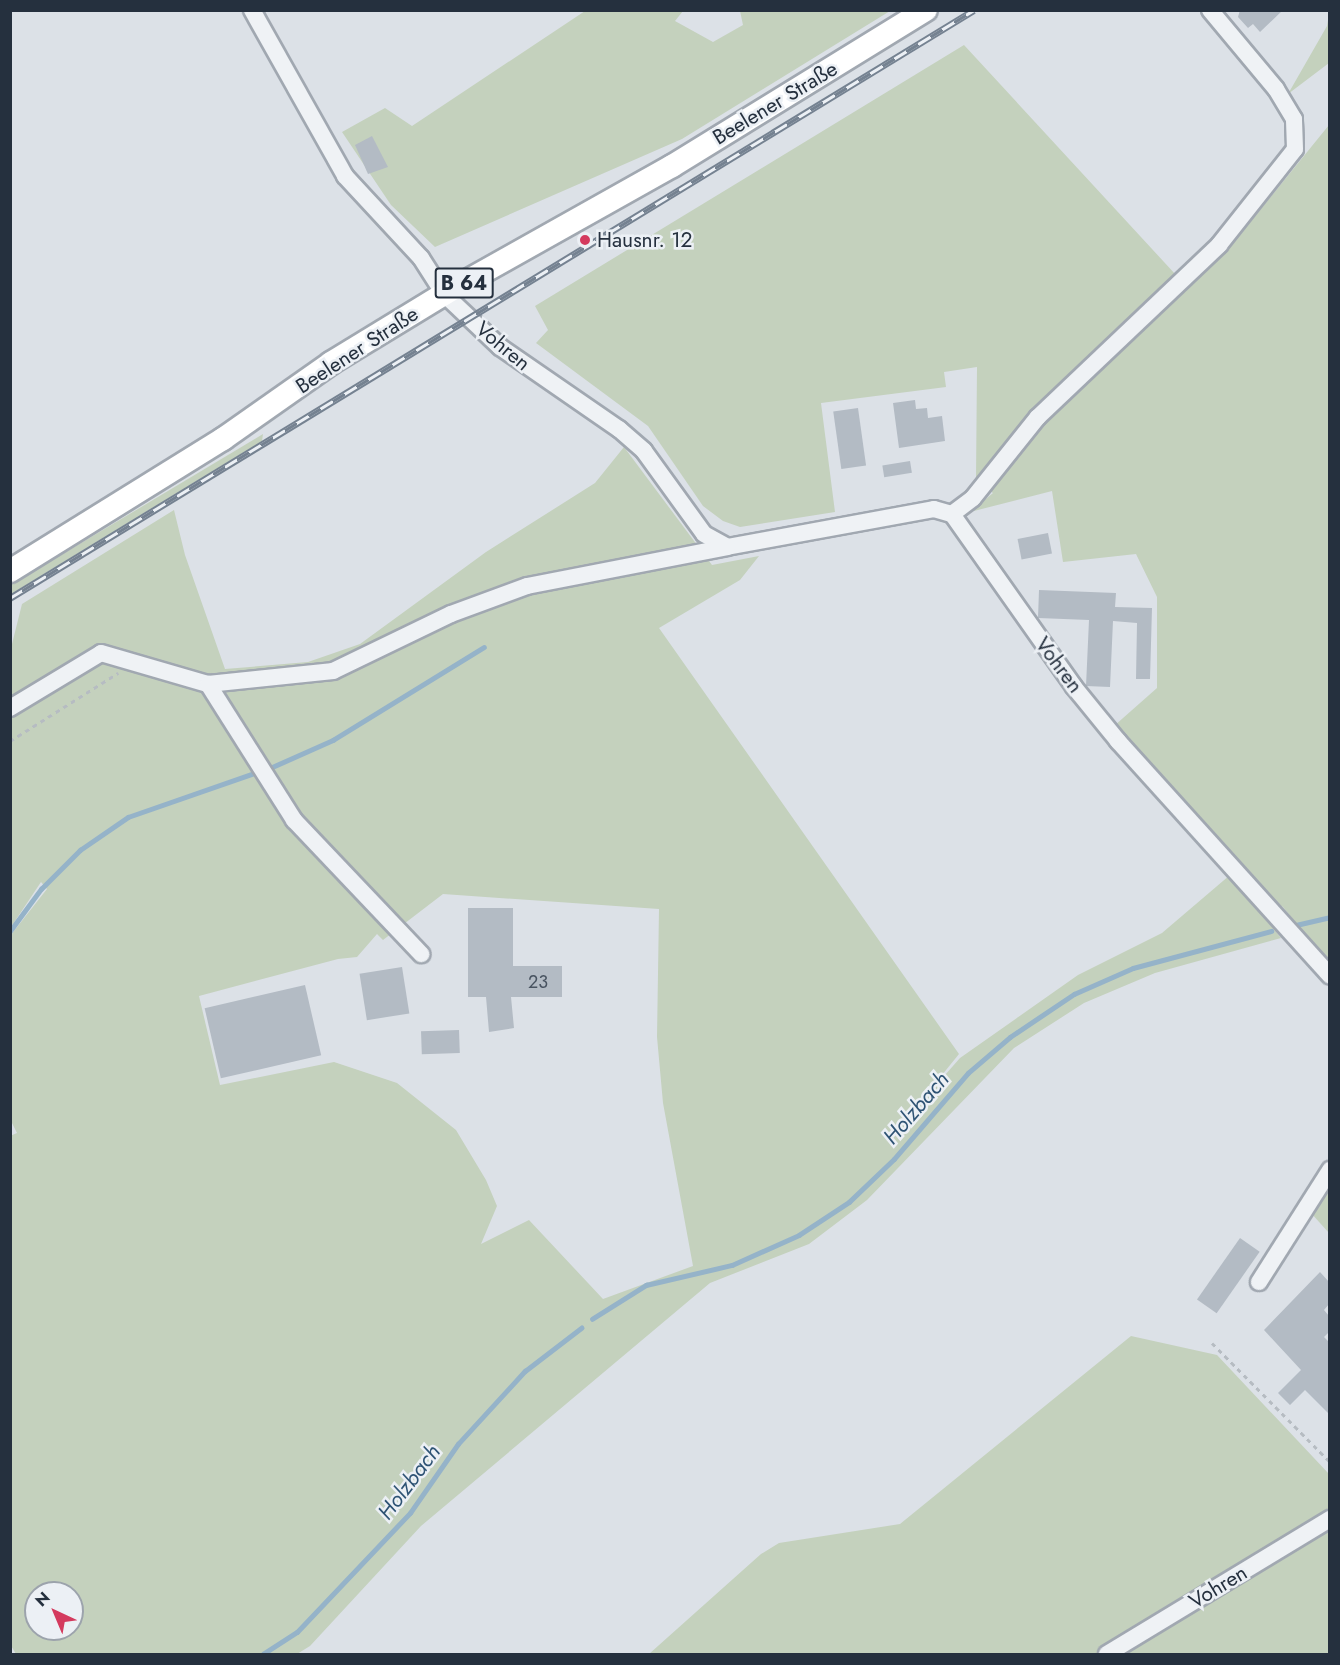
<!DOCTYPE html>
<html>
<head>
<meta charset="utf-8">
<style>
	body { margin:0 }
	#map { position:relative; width:1340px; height:1665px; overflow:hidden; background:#dce1e7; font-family:Jost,sans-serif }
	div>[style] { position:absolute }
	.green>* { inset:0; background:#c4d1bd }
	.stream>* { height:4.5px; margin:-2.25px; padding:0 2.25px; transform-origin:2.25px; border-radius:2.25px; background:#95b3c9 }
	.building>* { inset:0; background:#b3bbc4; transform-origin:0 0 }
	.path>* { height:3px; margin-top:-1.5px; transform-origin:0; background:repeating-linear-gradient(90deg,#b6bcc2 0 4.5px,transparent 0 9px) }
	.roads { filter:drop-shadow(2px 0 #a1a8b1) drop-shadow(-2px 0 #a1a8b1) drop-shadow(0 2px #a1a8b1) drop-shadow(0 -2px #a1a8b1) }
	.minor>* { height:16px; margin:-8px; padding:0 8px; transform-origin:8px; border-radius:8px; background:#eff2f5 }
	.major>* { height:22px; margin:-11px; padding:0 11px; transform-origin:11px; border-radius:11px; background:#fff }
	.rail>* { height:7px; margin-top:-3.5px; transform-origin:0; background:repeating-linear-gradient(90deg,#ecf0f5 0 14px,#758291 0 28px); box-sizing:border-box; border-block:2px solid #758291 }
	.dots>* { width:16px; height:16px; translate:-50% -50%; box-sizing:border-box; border:3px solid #ecf0f5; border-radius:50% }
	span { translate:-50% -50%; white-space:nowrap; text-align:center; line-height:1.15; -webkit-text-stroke:5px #ecf0f5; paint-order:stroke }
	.number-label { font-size:18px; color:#485360 }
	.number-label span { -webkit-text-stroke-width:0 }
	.shield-label span { padding:2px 4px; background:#ecf0f5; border:2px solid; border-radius:4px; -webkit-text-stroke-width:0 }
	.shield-label { font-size:20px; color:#25303e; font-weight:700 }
	.street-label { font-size:21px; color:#25303e }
	.poi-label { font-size:21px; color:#25303e }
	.left { translate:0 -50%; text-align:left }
	.water-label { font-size:22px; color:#2e5374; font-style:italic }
	.frame { position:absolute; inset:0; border:12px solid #25303e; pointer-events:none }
	.north { position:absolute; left:24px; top:1581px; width:60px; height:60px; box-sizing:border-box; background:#ecf0f5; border:2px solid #9ca3ac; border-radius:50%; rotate:316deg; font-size:16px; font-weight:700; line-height:24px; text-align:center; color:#25303e }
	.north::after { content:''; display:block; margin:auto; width:21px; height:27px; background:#d43a5e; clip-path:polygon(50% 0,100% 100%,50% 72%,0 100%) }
</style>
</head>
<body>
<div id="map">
	<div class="green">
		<div style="clip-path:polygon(585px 11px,683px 11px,675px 21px,713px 42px,743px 25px,740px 11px,890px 11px,682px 139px,435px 247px,391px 205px,342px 132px,385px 108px,412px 126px)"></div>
		<div style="clip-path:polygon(1329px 14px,1329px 63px,1288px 94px,1327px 26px)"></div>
		<div style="clip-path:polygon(964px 45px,1176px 275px,1035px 412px,976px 478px,977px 367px,944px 372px,946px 387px,821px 403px,835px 512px,740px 527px,723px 521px,703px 506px,648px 426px,536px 343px,548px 330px,535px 306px)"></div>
		<div style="clip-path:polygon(1329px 125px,1330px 960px,1327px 962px,1283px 907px,1268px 898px,1114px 726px,1157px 688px,1157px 597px,1136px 554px,1063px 562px,1052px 491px,970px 512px,993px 493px,987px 489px,1039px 423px,1239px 236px)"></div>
		<div style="clip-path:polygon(263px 434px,262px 441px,11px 594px,11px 585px)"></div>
		<div style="clip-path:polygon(evenodd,624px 447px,712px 565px,759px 556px,740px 580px,659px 628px,959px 1054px,908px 1117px,960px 1058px,1078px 975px,1162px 933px,1230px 875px,1281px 938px,1155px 973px,1084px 1003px,1014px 1048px,867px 1200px,809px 1244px,710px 1283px,421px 1526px,310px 1646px,297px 1654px,16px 1654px,10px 1644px,10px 1136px,17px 1133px,10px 1119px,10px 936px,47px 889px,41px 882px,11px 927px,10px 652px,22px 604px,174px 510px,185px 555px,225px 669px,308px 662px,360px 644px,486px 552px,595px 483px,624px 447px,443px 894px,659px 909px,657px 1037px,663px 1103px,693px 1266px,603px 1299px,529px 1220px,481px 1244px,497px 1206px,486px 1180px,456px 1130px,397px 1083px,334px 1062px,220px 1085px,199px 996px,338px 959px,357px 957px,377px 934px,383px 940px,443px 894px,624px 447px,36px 1593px,72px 1593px,72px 1629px,36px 1629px,36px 1593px)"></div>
		<div style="clip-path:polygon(1329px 1183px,1329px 1233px,1311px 1213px)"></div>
		<div style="clip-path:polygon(1131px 1336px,1217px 1355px,1329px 1474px,1329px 1512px,1097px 1654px,649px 1654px,761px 1554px,779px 1543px,900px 1524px)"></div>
		<div style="clip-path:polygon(1329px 1528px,1329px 1654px,1126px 1654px)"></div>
	</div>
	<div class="stream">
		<div style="left:270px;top:768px;width:69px;rotate:-24deg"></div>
		<div style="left:333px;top:740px;width:177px;rotate:-31.6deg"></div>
		<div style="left:1296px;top:925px;width:35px;rotate:-13deg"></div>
		<div style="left:10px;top:931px;width:52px;rotate:-53.6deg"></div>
		<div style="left:41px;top:889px;width:55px;rotate:-45deg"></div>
		<div style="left:80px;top:850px;width:58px;rotate:-34.5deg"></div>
		<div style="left:128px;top:817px;width:133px;rotate:-19.2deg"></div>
		<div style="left:592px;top:1319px;width:64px;rotate:-32.2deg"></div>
		<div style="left:646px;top:1285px;width:88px;rotate:-13.1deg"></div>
		<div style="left:732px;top:1265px;width:73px;rotate:-24.1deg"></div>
		<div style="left:799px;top:1235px;width:60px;rotate:-33.4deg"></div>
		<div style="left:849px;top:1202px;width:62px;rotate:-43.7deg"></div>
		<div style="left:894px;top:1159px;width:113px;rotate:-49.3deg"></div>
		<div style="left:968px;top:1073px;width:55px;rotate:-40.6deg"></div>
		<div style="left:1010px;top:1037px;width:77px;rotate:-33.9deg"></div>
		<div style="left:1074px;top:994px;width:64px;rotate:-23.8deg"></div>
		<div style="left:1133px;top:968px;width:143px;rotate:-15deg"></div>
		<div style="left:263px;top:1654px;width:40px;rotate:-32.9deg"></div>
		<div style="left:297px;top:1632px;width:164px;rotate:-46.5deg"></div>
		<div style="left:410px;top:1513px;width:84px;rotate:-55.2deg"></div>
		<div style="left:458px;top:1444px;width:99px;rotate:-47.5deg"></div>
		<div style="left:525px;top:1371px;width:71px;rotate:-37.5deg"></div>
	</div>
	<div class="building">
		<div style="clip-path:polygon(1240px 10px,1283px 10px,1260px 32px,1253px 24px,1248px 28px,1238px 17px)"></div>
		<div style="clip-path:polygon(372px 136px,388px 167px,368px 174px,355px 145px)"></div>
		<div style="clip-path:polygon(915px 400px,916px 409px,927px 408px,928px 418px,942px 416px,945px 441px,899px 448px,893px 403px)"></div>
		<div style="left:858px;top:408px;width:58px;height:25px;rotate:82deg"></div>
		<div style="left:910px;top:461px;width:12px;height:28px;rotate:81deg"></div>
		<div style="left:1048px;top:533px;width:21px;height:31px;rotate:79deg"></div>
		<div style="clip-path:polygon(1039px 590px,1116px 593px,1115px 607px,1152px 608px,1150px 679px,1136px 679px,1137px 623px,1113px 621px,1110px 687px,1086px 686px,1089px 620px,1038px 618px)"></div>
		<div style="clip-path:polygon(468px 908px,513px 908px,513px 966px,562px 966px,562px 997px,511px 997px,514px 1028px,489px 1032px,486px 997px,468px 997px)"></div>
		<div style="left:402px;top:967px;width:47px;height:43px;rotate:81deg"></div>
		<div style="left:305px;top:985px;width:72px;height:103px;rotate:77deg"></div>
		<div style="left:459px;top:1030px;width:23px;height:38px;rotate:88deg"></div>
		<div style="left:1240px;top:1238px;width:24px;height:75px;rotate:35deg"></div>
		<div style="clip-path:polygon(1320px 1272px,1329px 1282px,1329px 1304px,1324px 1310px,1329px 1316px,1329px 1332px,1324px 1337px,1329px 1342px,1329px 1414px,1305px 1390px,1290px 1405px,1278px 1393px,1301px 1370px,1264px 1330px)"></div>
	</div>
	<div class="path">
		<div style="left:10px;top:741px;width:128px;rotate:-32.2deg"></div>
		<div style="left:1212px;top:1343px;width:168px;rotate:45.2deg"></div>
	</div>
	<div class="roads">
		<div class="minor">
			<div style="left:252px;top:10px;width:190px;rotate:60.7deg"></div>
			<div style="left:345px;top:176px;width:112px;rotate:47.2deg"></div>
			<div style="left:421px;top:258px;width:43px;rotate:57.4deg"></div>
			<div style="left:444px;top:294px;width:77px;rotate:43.4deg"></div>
			<div style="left:500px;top:347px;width:145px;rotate:34.6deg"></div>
			<div style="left:619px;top:429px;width:33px;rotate:41deg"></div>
			<div style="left:644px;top:451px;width:102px;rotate:54.1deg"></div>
			<div style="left:704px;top:534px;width:26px;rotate:29deg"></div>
			<div style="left:727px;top:547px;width:210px;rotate:-10.4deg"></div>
			<div style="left:934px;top:509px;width:19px;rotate:16deg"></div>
			<div style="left:952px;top:514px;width:212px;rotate:54.8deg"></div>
			<div style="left:1074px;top:687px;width:70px;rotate:50.8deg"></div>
			<div style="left:1118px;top:741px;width:316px;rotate:47.9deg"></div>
			<div style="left:952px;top:514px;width:26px;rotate:-37deg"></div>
			<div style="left:973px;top:498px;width:104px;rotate:-51.3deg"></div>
			<div style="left:1038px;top:417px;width:250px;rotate:-43.5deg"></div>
			<div style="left:1219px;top:245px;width:122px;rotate:-51.6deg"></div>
			<div style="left:1295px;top:149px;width:30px;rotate:-92deg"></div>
			<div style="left:1294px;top:119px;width:35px;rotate:-121deg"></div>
			<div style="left:1276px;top:89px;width:103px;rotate:-129.9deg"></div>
			<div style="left:208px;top:684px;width:126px;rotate:-5.9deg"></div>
			<div style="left:333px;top:671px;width:131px;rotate:-25.8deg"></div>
			<div style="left:451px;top:614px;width:81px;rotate:-20.2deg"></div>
			<div style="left:527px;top:586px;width:204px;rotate:-11deg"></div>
			<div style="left:10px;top:708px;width:106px;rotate:-31.1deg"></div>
			<div style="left:101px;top:653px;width:111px;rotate:16.2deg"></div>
			<div style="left:208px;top:684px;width:161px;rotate:57.7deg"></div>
			<div style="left:294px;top:820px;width:185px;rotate:46.5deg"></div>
			<div style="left:1259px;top:1282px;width:133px;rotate:-57.6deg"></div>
			<div style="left:1107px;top:1654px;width:261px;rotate:-31.2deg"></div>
		</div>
		<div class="major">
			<div style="left:10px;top:571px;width:251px;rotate:-31.8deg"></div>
			<div style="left:223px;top:439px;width:132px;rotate:-35.1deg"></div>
			<div style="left:331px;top:363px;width:132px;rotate:-31.4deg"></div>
			<div style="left:444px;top:294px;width:261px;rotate:-29.3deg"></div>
			<div style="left:672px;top:166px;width:298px;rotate:-31.6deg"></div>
		</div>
	</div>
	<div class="rail">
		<div style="left:10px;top:598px;width:1129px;rotate:-31.38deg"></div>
	</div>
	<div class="dots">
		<div style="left:585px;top:240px;background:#d43a5e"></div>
	</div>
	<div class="number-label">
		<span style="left:538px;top:982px">23</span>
	</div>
	<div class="shield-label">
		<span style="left:464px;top:283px">B 64</span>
	</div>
	<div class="street-label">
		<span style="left:775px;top:103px;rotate:-31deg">Beelener Straße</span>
		<span style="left:503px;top:346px;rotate:40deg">Vohren</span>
		<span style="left:357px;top:350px;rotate:-33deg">Beelener Straße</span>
		<span style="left:1059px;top:665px;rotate:53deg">Vohren</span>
		<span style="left:1218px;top:1587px;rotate:-31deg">Vohren</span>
	</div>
	<div class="poi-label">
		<span class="left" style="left:597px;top:240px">Hausnr. 12</span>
	</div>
	<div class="water-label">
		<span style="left:916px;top:1108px;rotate:-49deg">Holzbach</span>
		<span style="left:409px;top:1482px;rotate:-53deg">Holzbach</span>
	</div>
	<div class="frame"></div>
	<div class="north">N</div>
</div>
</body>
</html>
